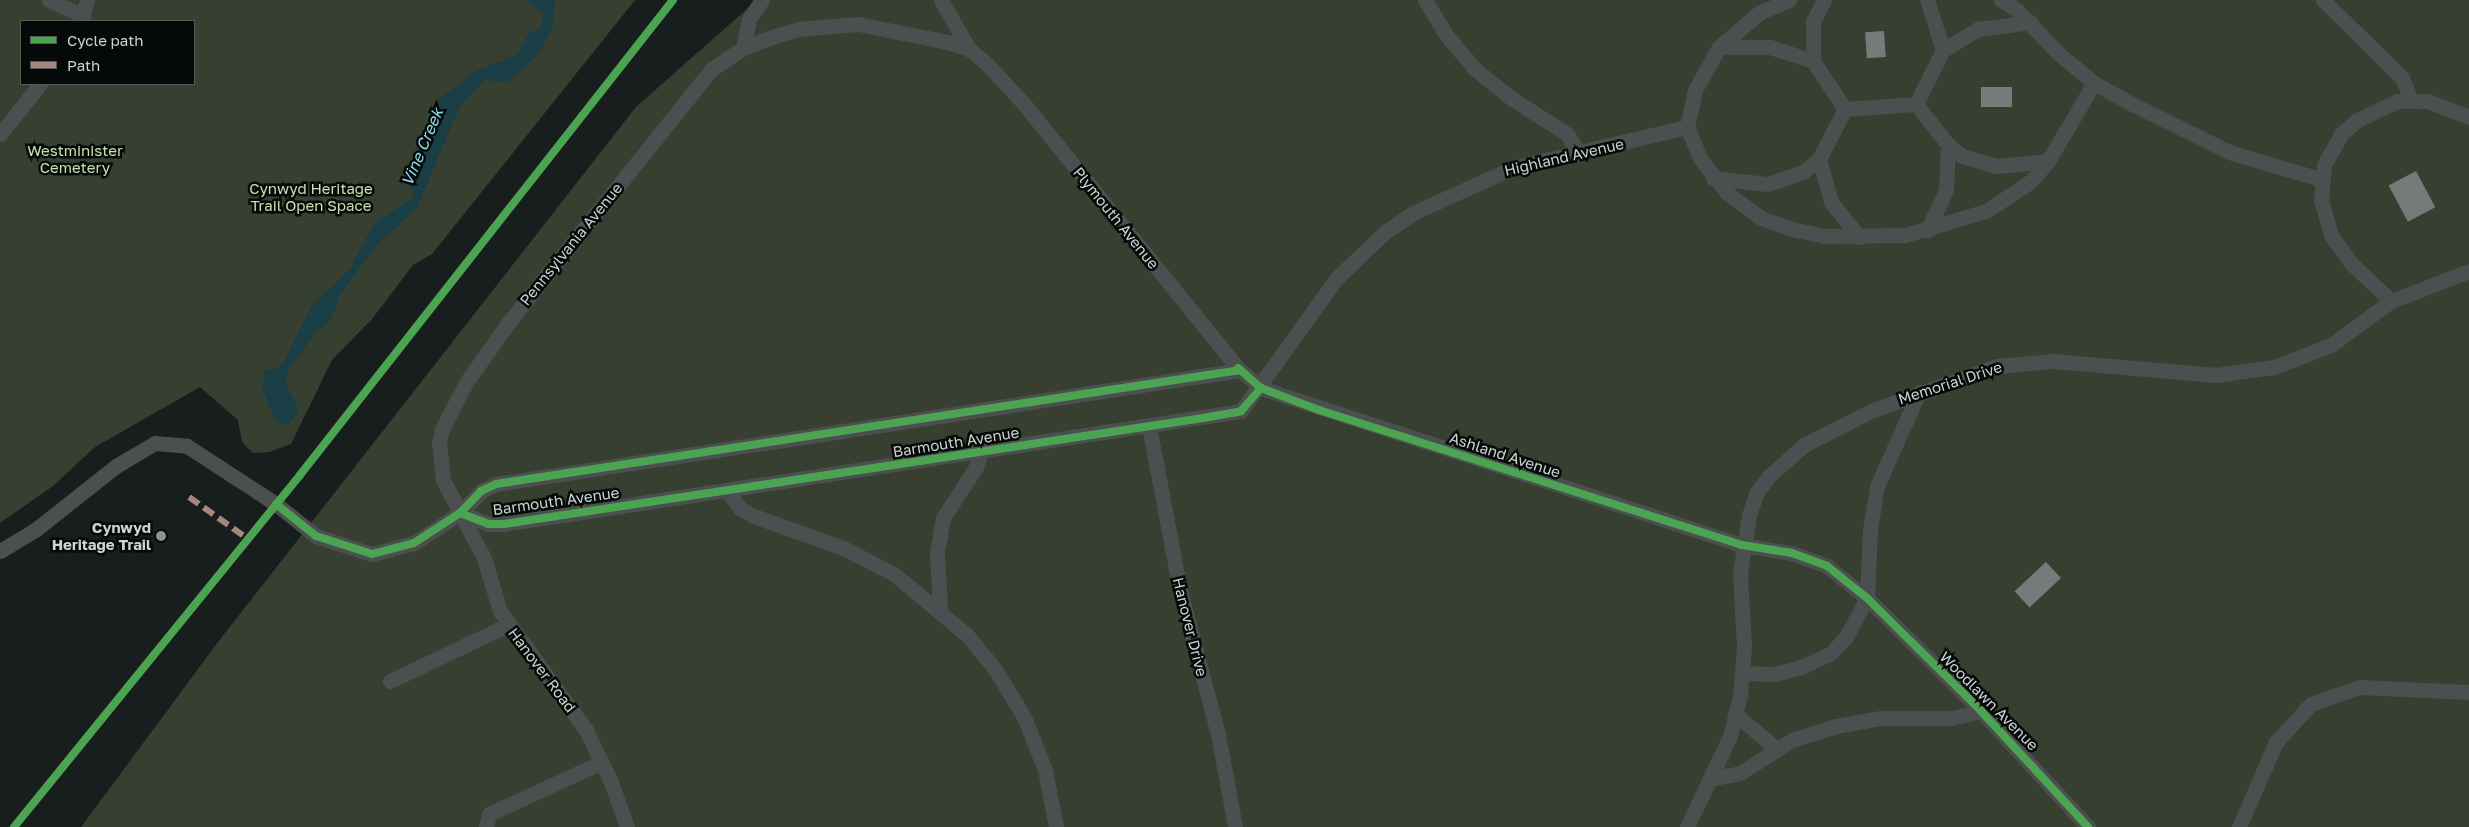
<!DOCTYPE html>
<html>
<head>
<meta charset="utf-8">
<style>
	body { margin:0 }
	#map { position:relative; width:2469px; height:827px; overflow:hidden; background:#181e1d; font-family:"Golos Text",sans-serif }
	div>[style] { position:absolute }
	.green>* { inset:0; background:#363f30 }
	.water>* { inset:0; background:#193e46 }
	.building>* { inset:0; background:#767b79; transform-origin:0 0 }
	.service>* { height:15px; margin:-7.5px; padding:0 7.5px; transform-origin:7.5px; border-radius:7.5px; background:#4c4f4f }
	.quiet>* { height:6px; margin-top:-3px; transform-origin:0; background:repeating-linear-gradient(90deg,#a5887d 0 12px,transparent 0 18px) }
	.cycleway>* { height:8px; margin:-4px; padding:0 4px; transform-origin:4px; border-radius:4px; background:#4ca352 }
	.dots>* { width:14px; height:14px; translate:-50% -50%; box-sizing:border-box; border:2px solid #050a08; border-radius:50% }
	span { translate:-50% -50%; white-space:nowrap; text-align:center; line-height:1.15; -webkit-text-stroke:5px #050a08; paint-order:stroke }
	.park-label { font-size:15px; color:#c5e2ad }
	.street-label { font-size:15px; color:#cbd4d1 }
	.poi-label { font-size:15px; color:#cbd4d1; font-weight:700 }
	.right { translate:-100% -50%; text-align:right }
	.water-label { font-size:16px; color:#91dbec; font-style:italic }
	.legend { position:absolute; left:20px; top:20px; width:175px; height:65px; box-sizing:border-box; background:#050a08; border:1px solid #545b58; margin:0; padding:6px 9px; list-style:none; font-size:15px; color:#cbd4d1 }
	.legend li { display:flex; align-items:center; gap:10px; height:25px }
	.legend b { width:25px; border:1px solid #545b58 }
</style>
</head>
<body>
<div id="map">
	<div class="green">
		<div style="clip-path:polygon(evenodd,0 0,635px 0,432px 254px,413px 265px,372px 319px,332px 360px,291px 444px,269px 452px,253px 453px,242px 442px,238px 420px,200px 387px,95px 447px,53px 486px,0 523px,0 0,21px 21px,194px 21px,194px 84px,21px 84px,21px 21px)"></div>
		<div style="clip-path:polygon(757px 0,2469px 0,2469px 827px,81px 827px,218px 642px,636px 107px)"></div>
	</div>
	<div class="water">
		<div style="clip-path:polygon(526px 0,555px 0,553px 26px,540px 52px,508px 82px,485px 80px,460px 106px,417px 208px,374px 248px,340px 295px,331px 320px,314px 334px,290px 368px,285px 377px,287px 387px,299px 411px,287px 426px,275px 420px,263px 391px,265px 370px,277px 369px,285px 360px,313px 304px,350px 269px,375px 222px,413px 198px,413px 191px,406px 184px,436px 102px,476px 71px,517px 55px,529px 33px,541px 28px,543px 14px)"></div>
	</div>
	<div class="building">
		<div style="left:1884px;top:31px;width:26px;height:19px;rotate:86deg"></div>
		<div style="left:1981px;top:87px;width:31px;height:20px"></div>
		<div style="left:2416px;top:171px;width:41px;height:31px;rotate:62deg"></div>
		<div style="left:2046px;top:562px;width:22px;height:43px;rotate:47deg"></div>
	</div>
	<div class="service">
		<div style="left:49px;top:0;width:38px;rotate:25deg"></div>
		<div style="left:941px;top:0;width:56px;rotate:60.3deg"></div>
		<div style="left:1425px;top:0;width:42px;rotate:58.6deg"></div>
		<div style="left:1447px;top:36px;width:43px;rotate:49.7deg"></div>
		<div style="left:1475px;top:69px;width:46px;rotate:38.9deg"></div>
		<div style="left:1511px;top:98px;width:67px;rotate:32.7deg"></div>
		<div style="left:1567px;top:134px;width:22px;rotate:58deg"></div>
		<div style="left:1789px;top:0;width:33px;rotate:157deg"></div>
		<div style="left:1759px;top:13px;width:52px;rotate:139.6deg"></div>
		<div style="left:1719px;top:47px;width:49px;rotate:119.2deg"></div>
		<div style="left:1695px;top:90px;width:38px;rotate:102deg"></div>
		<div style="left:1687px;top:127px;width:34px;rotate:67deg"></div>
		<div style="left:1700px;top:158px;width:44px;rotate:52.4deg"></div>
		<div style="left:1727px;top:193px;width:42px;rotate:36.3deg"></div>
		<div style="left:1761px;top:218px;width:33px;rotate:20deg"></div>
		<div style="left:1792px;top:229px;width:33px;rotate:12deg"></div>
		<div style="left:1824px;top:236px;width:81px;rotate:-0.7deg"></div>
		<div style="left:1905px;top:235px;width:84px;rotate:-16.5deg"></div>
		<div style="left:1986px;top:211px;width:53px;rotate:-33.4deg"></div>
		<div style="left:2030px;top:182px;width:28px;rotate:-49deg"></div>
		<div style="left:2048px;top:161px;width:91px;rotate:-59.5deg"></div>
		<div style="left:1824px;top:0;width:25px;rotate:117deg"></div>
		<div style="left:1813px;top:22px;width:39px;rotate:90deg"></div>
		<div style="left:1813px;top:61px;width:58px;rotate:56.3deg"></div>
		<div style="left:1845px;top:109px;width:71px;rotate:-4deg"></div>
		<div style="left:1916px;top:104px;width:60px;rotate:-63.4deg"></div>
		<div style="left:1943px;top:50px;width:52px;rotate:-107.7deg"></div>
		<div style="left:2001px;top:0;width:19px;rotate:32deg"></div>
		<div style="left:2017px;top:10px;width:59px;rotate:46.4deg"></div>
		<div style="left:2058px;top:53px;width:47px;rotate:39.8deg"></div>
		<div style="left:2094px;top:83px;width:39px;rotate:29deg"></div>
		<div style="left:2128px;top:102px;width:113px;rotate:26.3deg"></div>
		<div style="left:2229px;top:152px;width:95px;rotate:16.5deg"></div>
		<div style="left:2323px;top:0;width:111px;rotate:44.6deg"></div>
		<div style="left:2402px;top:78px;width:24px;rotate:68deg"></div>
		<div style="left:81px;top:21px;width:22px;rotate:-74deg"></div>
		<div style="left:1719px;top:47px;width:51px"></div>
		<div style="left:1770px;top:47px;width:45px;rotate:18deg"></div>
		<div style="left:743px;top:48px;width:30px;rotate:-78deg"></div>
		<div style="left:749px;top:19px;width:23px;rotate:-56deg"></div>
		<div style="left:1943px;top:50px;width:41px;rotate:-31deg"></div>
		<div style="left:1978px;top:29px;width:53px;rotate:-7.5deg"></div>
		<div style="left:1916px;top:104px;width:52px;rotate:52deg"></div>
		<div style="left:1948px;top:145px;width:45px;rotate:92.5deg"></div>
		<div style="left:1946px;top:190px;width:45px;rotate:114.9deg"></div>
		<div style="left:1845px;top:109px;width:56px;rotate:117.5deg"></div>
		<div style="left:1819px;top:159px;width:45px;rotate:74.4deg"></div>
		<div style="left:1831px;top:202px;width:45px;rotate:51.3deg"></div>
		<div style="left:0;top:134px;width:64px;rotate:-51.3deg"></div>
		<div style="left:1948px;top:145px;width:18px;rotate:38deg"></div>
		<div style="left:1962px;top:156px;width:36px;rotate:16deg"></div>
		<div style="left:1997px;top:166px;width:51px;rotate:-5.6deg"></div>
		<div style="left:1713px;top:178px;width:55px;rotate:6.2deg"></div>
		<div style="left:1768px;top:184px;width:37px;rotate:-19deg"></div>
		<div style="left:1803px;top:172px;width:21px;rotate:-39deg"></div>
		<div style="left:2391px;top:301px;width:55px;rotate:-136.5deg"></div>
		<div style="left:2351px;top:263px;width:34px;rotate:-126deg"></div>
		<div style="left:2331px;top:235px;width:35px;rotate:-106deg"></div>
		<div style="left:2321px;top:201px;width:36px;rotate:-85deg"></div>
		<div style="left:2324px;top:165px;width:35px;rotate:-61deg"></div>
		<div style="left:2341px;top:134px;width:20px;rotate:-41deg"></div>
		<div style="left:2356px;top:121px;width:46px;rotate:-26deg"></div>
		<div style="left:2397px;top:101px;width:31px"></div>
		<div style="left:2428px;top:101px;width:44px;rotate:21.3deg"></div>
		<div style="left:1149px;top:426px;width:172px;rotate:79.3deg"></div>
		<div style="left:1181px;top:595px;width:144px;rotate:75.1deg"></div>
		<div style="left:1218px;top:734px;width:95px;rotate:79.6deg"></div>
		<div style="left:726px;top:490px;width:24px;rotate:52deg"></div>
		<div style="left:741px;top:509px;width:15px;rotate:28deg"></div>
		<div style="left:754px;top:516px;width:95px;rotate:19.8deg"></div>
		<div style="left:843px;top:548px;width:57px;rotate:27deg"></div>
		<div style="left:894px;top:574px;width:95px;rotate:39.9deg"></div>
		<div style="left:967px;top:635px;width:44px;rotate:50.5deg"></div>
		<div style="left:995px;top:669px;width:58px;rotate:59deg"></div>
		<div style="left:1025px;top:719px;width:55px;rotate:68.6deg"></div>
		<div style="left:1045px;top:770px;width:58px;rotate:79.1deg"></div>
		<div style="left:460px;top:513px;width:30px;rotate:21deg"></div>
		<div style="left:488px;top:524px;width:16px"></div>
		<div style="left:504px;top:524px;width:746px;rotate:-8.72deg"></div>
		<div style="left:1241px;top:411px;width:164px;rotate:-54.2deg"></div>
		<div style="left:1337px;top:278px;width:66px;rotate:-43.8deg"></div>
		<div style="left:1385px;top:232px;width:34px;rotate:-34deg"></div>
		<div style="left:1413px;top:213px;width:109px;rotate:-24.4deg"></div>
		<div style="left:1512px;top:168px;width:180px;rotate:-13.2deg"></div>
		<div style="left:0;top:551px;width:41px;rotate:-31deg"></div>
		<div style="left:35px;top:530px;width:103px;rotate:-38.3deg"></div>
		<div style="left:116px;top:466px;width:45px;rotate:-30.5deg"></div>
		<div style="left:155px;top:443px;width:32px;rotate:5deg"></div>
		<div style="left:187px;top:446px;width:106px;rotate:33.1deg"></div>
		<div style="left:276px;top:504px;width:51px;rotate:38.7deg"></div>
		<div style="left:316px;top:536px;width:59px;rotate:17.8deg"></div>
		<div style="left:372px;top:554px;width:43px;rotate:-14.7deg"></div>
		<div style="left:414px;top:543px;width:55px;rotate:-33.1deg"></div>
		<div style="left:460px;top:513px;width:30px;rotate:-46deg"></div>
		<div style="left:481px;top:491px;width:17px;rotate:-25deg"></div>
		<div style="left:496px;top:484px;width:753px;rotate:-8.71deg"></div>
		<div style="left:940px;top:609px;width:56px;rotate:-93.1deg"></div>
		<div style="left:937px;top:553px;width:36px;rotate:-80deg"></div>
		<div style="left:943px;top:518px;width:61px;rotate:-57.1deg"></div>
		<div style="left:976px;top:467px;width:16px;rotate:-72deg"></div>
		<div style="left:1743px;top:673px;width:32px;rotate:2deg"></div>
		<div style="left:1775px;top:674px;width:28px;rotate:-15deg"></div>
		<div style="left:1802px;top:667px;width:32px;rotate:-26deg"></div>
		<div style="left:1831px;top:653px;width:22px;rotate:-47deg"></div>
		<div style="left:1846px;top:637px;width:44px;rotate:-61.7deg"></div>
		<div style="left:1867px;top:598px;width:68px;rotate:-87.5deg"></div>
		<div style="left:1870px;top:530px;width:45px;rotate:-81deg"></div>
		<div style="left:1877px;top:486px;width:103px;rotate:-65.9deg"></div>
		<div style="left:390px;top:681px;width:131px;rotate:-25.4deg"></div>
		<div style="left:1736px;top:715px;width:53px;rotate:39.7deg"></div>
		<div style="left:1713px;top:778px;width:27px;rotate:-10deg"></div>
		<div style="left:1740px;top:773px;width:62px;rotate:-32.4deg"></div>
		<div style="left:1792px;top:740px;width:46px;rotate:-17.7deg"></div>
		<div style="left:1836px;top:726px;width:46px;rotate:-10.1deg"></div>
		<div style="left:1881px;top:718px;width:70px"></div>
		<div style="left:1951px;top:718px;width:31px;rotate:-13deg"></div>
		<div style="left:486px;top:827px;width:13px;rotate:-77deg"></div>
		<div style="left:489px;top:814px;width:124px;rotate:-24.7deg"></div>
		<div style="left:627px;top:827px;width:48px;rotate:-109.6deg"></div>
		<div style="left:611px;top:782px;width:58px;rotate:-115.7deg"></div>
		<div style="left:586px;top:730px;width:147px;rotate:-125.9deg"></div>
		<div style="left:500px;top:611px;width:55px;rotate:-106.8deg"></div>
		<div style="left:484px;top:558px;width:88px;rotate:-117.7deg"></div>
		<div style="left:443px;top:480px;width:36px;rotate:-96deg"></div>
		<div style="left:439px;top:444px;width:15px;rotate:-79deg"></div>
		<div style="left:442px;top:429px;width:54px;rotate:-62.5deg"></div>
		<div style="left:467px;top:381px;width:72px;rotate:-54.6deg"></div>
		<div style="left:509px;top:322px;width:324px;rotate:-51.3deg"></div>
		<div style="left:712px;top:69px;width:37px;rotate:-34deg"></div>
		<div style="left:743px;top:48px;width:28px;rotate:-21deg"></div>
		<div style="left:769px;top:38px;width:30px;rotate:-17deg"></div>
		<div style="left:798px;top:29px;width:60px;rotate:-4.8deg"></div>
		<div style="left:858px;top:24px;width:92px;rotate:11.3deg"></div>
		<div style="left:948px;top:42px;width:22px;rotate:18deg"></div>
		<div style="left:969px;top:49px;width:26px;rotate:40deg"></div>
		<div style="left:989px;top:66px;width:52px;rotate:47.4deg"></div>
		<div style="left:1024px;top:104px;width:340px;rotate:51deg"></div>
		<div style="left:1238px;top:368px;width:30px;rotate:41deg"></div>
		<div style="left:1261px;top:388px;width:506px;rotate:18.08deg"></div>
		<div style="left:1742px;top:545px;width:51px;rotate:9.1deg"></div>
		<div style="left:1792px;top:553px;width:37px;rotate:20deg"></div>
		<div style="left:1827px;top:566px;width:51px;rotate:38.7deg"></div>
		<div style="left:1867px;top:598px;width:161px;rotate:44.7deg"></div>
		<div style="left:1981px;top:711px;width:158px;rotate:47.3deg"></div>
		<div style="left:1687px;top:827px;width:101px;rotate:-64.7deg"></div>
		<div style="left:1730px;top:736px;width:42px;rotate:-76.3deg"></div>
		<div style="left:1740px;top:695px;width:48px;rotate:-85.2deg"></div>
		<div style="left:1744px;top:647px;width:73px;rotate:-93.1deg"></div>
		<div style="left:1740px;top:574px;width:60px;rotate:-81.3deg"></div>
		<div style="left:1749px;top:515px;width:24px;rotate:-71deg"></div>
		<div style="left:1757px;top:492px;width:20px;rotate:-53deg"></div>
		<div style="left:1769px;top:476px;width:47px;rotate:-41.5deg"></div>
		<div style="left:1804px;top:445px;width:77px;rotate:-26.9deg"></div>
		<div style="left:1873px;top:410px;width:132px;rotate:-19.5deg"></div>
		<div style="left:1997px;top:366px;width:56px;rotate:-5.1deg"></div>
		<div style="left:2053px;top:361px;width:164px;rotate:4.9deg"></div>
		<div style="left:2216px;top:375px;width:59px;rotate:-7.9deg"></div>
		<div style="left:2274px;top:367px;width:61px;rotate:-21.1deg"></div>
		<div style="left:2331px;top:345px;width:74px;rotate:-36.3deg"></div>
		<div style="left:2391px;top:301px;width:84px;rotate:-21deg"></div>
		<div style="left:2239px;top:827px;width:93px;rotate:-66.5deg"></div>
		<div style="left:2276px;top:742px;width:52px;rotate:-47.4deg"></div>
		<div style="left:2311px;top:704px;width:51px;rotate:-19.5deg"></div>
		<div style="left:2359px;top:687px;width:110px;rotate:2.6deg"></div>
	</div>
	<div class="quiet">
		<div style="left:189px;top:497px;width:72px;rotate:35.4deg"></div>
	</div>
	<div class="cycleway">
		<div style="left:1238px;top:368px;width:30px;rotate:41deg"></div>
		<div style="left:1261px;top:388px;width:62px;rotate:20.8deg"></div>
		<div style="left:1319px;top:410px;width:444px;rotate:17.7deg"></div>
		<div style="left:1742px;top:545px;width:51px;rotate:9.1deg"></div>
		<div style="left:1792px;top:553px;width:37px;rotate:20deg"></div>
		<div style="left:1827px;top:566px;width:51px;rotate:38.7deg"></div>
		<div style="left:1867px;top:598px;width:161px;rotate:44.7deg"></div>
		<div style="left:1981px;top:711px;width:158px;rotate:47.3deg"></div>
		<div style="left:276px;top:504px;width:51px;rotate:38.7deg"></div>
		<div style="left:316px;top:536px;width:59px;rotate:17.8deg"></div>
		<div style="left:372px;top:554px;width:43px;rotate:-14.7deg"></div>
		<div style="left:414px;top:543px;width:55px;rotate:-33.1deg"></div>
		<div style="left:460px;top:513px;width:30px;rotate:-46deg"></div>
		<div style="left:481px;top:491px;width:17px;rotate:-25deg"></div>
		<div style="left:496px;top:484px;width:753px;rotate:-8.71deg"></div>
		<div style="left:460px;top:513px;width:30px;rotate:21deg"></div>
		<div style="left:488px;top:524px;width:16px"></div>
		<div style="left:504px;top:524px;width:707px;rotate:-8.62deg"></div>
		<div style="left:1203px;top:418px;width:39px;rotate:-10deg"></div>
		<div style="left:1241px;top:411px;width:30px;rotate:-49deg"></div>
		<div style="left:14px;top:827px;width:454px;rotate:-50.9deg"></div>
		<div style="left:300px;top:475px;width:604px;rotate:-51.86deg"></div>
	</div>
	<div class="dots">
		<div style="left:161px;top:536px;background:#8c9492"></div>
	</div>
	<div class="park-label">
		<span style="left:75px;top:159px">Westminister<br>Cemetery</span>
		<span style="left:311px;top:197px">Cynwyd Heritage<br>Trail Open Space</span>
	</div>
	<div class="street-label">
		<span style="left:1564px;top:157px;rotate:-13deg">Highland Avenue</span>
		<span style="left:1116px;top:218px;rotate:51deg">Plymouth Avenue</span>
		<span style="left:571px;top:244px;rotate:-51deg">Pennsylvania Avenue</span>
		<span style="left:1950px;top:383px;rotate:-18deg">Memorial Drive</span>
		<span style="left:956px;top:442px;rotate:-9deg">Barmouth Avenue</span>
		<span style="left:1505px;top:455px;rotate:18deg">Ashland Avenue</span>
		<span style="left:556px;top:501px;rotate:-8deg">Barmouth Avenue</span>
		<span style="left:1190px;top:627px;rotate:76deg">Hanover Drive</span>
		<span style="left:542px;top:670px;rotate:53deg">Hanover Road</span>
		<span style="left:1989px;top:701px;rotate:45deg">Woodlawn Avenue</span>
	</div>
	<div class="poi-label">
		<span class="right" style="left:151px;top:536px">Cynwyd<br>Heritage Trail</span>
	</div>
	<div class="water-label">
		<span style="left:422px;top:147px;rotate:-67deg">Vine Creek</span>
	</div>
	<ul class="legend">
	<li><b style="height:6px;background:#4ca352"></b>Cycle path</li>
	<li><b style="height:6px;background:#a5887d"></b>Path</li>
	</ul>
</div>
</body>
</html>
